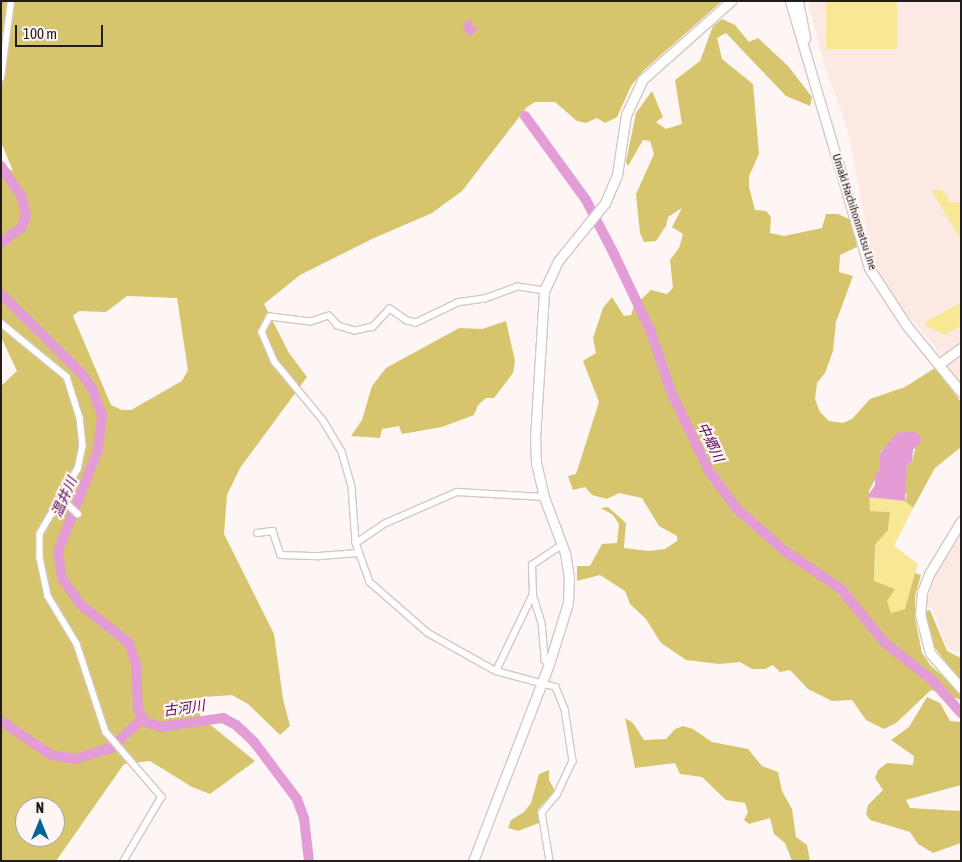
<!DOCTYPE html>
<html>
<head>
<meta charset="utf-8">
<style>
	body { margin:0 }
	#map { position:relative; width:962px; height:862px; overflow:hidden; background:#fdf6f4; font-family:"Asap Condensed","Noto Sans JP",sans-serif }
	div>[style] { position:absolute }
	.built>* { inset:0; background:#fde9e3 }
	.green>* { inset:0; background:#f8e896; transform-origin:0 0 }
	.forest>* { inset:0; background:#d7c56d }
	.water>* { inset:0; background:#e39cd6 }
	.river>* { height:10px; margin:-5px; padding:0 5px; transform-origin:5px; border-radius:5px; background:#e39cd6 }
	.roads { filter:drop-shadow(1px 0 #d4c8c5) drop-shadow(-1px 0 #d4c8c5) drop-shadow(0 1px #d4c8c5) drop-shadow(0 -1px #d4c8c5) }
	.street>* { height:5.5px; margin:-2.75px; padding:0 2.75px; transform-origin:2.75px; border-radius:2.75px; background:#fff }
	.secondary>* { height:9px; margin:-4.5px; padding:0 4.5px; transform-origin:4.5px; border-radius:4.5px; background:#fff }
	.primary>* { height:9px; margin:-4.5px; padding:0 4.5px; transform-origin:4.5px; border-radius:4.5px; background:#fff }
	span { translate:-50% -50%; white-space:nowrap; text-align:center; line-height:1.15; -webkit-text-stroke:4.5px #fdf6f4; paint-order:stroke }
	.street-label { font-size:12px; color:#221d1c }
	.water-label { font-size:14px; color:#5c0553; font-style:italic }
	.frame { position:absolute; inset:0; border:2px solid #221d1c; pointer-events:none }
	.north { position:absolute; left:15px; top:797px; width:50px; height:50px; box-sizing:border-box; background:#fdf6f4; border:1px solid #a59f9e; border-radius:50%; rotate:0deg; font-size:14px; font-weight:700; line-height:20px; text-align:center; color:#221d1c }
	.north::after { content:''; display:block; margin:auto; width:18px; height:22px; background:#036393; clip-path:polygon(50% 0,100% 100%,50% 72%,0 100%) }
	.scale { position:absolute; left:15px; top:25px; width:88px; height:22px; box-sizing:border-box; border:2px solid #221d1c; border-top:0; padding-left:6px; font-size:15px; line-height:18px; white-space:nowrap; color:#221d1c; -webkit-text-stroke:4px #fdf6f4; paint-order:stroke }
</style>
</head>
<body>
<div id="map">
	<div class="built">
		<div style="clip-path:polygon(808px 1px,961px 1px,961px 385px,933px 344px,891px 296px,872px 257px,848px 131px,823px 61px)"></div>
		<div style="clip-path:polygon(961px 533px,961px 654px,947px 648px,932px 608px,925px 608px,935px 575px)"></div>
	</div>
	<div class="green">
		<div style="left:826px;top:1px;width:71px;height:48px"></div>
		<div style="clip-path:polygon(931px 190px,943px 190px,944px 194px,947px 194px,948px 202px,961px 202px,961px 240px)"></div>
		<div style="clip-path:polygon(960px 303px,961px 326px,945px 335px,926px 326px,925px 322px)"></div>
		<div style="clip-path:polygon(867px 497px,905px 501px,913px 508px,894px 546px,918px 564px,905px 609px,890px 613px,874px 582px,875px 545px,888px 530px,890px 512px,870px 511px)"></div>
	</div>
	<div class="forest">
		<div style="clip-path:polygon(evenodd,1px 1px,722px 1px,643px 71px,631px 86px,617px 117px,605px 123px,597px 118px,586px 123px,577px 121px,555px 102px,535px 102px,527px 107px,462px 191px,432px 213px,372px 239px,300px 275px,264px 304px,289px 353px,307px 377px,240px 468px,227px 495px,224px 534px,274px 634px,283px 699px,290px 726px,280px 735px,248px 704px,232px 695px,205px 697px,198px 702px,197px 710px,202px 718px,255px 761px,210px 794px,192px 787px,150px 761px,124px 764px,56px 861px,1px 861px,1px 386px,17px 371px,1px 337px,1px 165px,13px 171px,1px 142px,1px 1px,127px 296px,177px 298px,188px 370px,182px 381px,131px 410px,122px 410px,111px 405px,73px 316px,79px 311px,106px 312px,127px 296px,1px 1px,25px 807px,55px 807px,55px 837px,25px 837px,25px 807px)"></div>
		<div style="clip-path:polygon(722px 19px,735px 25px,749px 42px,758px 38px,788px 66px,812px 97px,810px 106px,786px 96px,726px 33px,717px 38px,722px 59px,753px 84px,759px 154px,749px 176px,749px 187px,755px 210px,766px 211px,771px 217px,770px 233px,784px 236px,822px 228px,826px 214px,838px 214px,851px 220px,857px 247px,840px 255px,839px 272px,853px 276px,836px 322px,833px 351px,825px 373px,817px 383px,815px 399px,820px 412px,829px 421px,843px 423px,852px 419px,870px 399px,905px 387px,935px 368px,961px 402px,961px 447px,935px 468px,913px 508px,905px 501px,907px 495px,904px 491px,907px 465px,912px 461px,919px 434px,902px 432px,880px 452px,880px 470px,869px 491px,870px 511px,890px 512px,888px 530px,875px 545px,874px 581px,895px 589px,887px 601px,891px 613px,905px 609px,915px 573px,921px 575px,915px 596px,915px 618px,922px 653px,931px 666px,959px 690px,961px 697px,961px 700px,931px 690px,896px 723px,884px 729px,866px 720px,852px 700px,832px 701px,808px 689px,790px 670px,780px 672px,773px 665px,765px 669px,752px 669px,740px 662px,719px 664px,686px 660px,661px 643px,646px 619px,630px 604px,625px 591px,600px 575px,577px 581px,577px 566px,590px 566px,602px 544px,617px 543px,619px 524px,613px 515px,601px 508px,608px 507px,626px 523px,624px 548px,649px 551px,665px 549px,677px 541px,677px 536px,659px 526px,642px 498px,619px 493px,607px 499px,592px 495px,585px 487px,573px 490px,568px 476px,576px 474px,599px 402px,583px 361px,596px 353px,593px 338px,603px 308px,612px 297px,624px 316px,631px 315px,634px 306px,651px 290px,667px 294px,673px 288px,670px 260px,679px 248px,683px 234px,672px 227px,682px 208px,668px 217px,666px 226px,656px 241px,644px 242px,640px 233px,636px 194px,654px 154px,650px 141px,643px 140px,628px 166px,626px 162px,636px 113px,652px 91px,663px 117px,656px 122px,666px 129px,682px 124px,675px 80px,700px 61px,713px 26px)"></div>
		<div style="clip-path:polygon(506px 321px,515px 361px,513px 373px,494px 398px,486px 398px,478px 405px,474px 415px,442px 427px,402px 434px,399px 426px,382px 429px,380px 438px,351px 436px,362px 420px,372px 386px,386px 368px,459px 328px,482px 329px)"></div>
		<div style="clip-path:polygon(930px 610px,947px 651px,961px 658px,961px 682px,935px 648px,925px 611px)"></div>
		<div style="clip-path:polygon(927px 697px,940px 703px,950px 721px,961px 722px,961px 785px,906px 800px,910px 808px,961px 811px,961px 843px,933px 853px,918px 844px,910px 832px,870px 820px,866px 814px,868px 805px,883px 790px,875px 778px,878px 770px,887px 763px,913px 765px,914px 756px,891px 740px,909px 727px)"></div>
		<div style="clip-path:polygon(625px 718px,633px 723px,644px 740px,666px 739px,675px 729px,683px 726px,693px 729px,712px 742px,748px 749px,762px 766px,778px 772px,782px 791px,792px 809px,796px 837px,807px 845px,810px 861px,792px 861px,785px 843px,774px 834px,770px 818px,749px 824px,744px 820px,748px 812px,745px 803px,726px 800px,702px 777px,680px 774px,675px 763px,635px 768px)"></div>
		<div style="clip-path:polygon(549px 770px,549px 780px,555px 791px,538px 809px,539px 823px,518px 831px,508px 828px,511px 820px,524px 812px,531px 803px,539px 774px)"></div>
	</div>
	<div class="water">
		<div style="clip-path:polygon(468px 20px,474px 21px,471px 26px,479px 28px,469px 37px,462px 26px)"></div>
		<div style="clip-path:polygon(911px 431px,919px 434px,922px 440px,913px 450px,912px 461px,907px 465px,905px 501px,867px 497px,875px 485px,875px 474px,880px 470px,880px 453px,897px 433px)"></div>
	</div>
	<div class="river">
		<div style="left:525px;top:116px;width:104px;rotate:54deg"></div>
		<div style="left:586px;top:200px;width:61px;rotate:62.6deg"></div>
		<div style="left:614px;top:254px;width:86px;rotate:64.6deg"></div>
		<div style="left:651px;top:332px;width:65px;rotate:71.3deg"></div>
		<div style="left:672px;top:394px;width:85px;rotate:64.3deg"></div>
		<div style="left:709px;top:471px;width:47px;rotate:53.6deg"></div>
		<div style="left:737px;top:509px;width:64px;rotate:41.2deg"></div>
		<div style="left:785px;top:551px;width:68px;rotate:34.2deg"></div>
		<div style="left:841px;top:589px;width:70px;rotate:50.8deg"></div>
		<div style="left:885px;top:643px;width:60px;rotate:38.2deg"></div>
		<div style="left:932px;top:680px;width:44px;rotate:48.7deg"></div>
		<div style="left:1px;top:166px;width:37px;rotate:56deg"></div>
		<div style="left:22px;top:197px;width:19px;rotate:78deg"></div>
		<div style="left:26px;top:216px;width:12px;rotate:110deg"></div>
		<div style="left:22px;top:227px;width:26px;rotate:143deg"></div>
		<div style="left:1px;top:294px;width:112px;rotate:44.6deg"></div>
		<div style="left:81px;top:373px;width:19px;rotate:54deg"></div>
		<div style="left:92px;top:388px;width:30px;rotate:70deg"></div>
		<div style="left:102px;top:416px;width:34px;rotate:97deg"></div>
		<div style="left:98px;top:450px;width:109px;rotate:111.6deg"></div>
		<div style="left:58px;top:551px;width:27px;rotate:82deg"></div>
		<div style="left:62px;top:578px;width:33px;rotate:55deg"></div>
		<div style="left:81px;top:605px;width:61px;rotate:38.4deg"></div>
		<div style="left:129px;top:643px;width:22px;rotate:72deg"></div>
		<div style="left:136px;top:664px;width:46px;rotate:87.5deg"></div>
		<div style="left:138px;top:710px;width:14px;rotate:56deg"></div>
		<div style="left:146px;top:722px;width:16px;rotate:18deg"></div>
		<div style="left:161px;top:727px;width:63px;rotate:-8.3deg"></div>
		<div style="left:223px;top:718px;width:15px;rotate:28deg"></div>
		<div style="left:236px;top:725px;width:25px;rotate:43deg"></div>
		<div style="left:254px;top:742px;width:71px;rotate:53deg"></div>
		<div style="left:297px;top:799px;width:20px;rotate:70deg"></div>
		<div style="left:304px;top:818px;width:43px;rotate:83.4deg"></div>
		<div style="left:1px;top:721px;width:60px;rotate:34.2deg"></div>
		<div style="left:51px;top:755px;width:24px;rotate:9deg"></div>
		<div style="left:75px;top:759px;width:38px;rotate:-17deg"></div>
		<div style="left:111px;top:748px;width:42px;rotate:-43.1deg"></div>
	</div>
	<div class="roads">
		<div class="street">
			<div style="left:1px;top:78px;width:78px;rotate:-82.6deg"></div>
			<div style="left:544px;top:291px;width:26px;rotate:-171deg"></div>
			<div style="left:518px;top:287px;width:35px;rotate:160deg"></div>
			<div style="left:485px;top:299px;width:27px;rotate:172deg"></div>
			<div style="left:458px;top:303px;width:47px;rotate:154.5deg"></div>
			<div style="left:416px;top:323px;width:9px;rotate:-167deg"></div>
			<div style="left:407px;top:321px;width:21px;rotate:-145deg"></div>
			<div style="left:390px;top:309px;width:25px;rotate:133deg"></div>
			<div style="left:373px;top:327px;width:18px;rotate:167deg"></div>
			<div style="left:355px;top:331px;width:18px;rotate:-164deg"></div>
			<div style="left:338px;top:326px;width:13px;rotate:-132deg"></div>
			<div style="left:329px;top:316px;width:19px;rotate:162deg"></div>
			<div style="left:311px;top:322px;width:41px;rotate:-173deg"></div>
			<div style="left:270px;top:317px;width:17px;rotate:118deg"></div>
			<div style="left:262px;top:332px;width:33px;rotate:67deg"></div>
			<div style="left:275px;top:362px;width:75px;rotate:50.4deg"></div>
			<div style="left:323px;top:420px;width:37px;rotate:59deg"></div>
			<div style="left:342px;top:452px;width:36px;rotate:74deg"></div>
			<div style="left:352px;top:487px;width:56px;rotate:85.9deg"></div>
			<div style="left:356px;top:543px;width:41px;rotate:70.3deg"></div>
			<div style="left:370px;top:582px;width:77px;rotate:41.3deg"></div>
			<div style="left:428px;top:633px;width:78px;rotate:29.2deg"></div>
			<div style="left:496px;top:671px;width:62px;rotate:14.9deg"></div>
			<div style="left:556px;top:687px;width:24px;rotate:68deg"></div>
			<div style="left:565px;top:709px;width:53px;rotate:81.3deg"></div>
			<div style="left:573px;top:761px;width:38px;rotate:115deg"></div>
			<div style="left:557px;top:795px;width:23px;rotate:130deg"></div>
			<div style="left:542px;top:813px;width:49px;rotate:80.5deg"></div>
			<div style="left:1px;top:323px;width:85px;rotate:39.3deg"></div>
			<div style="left:67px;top:377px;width:43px;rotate:72.4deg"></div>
			<div style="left:80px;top:418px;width:28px;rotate:84deg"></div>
			<div style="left:83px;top:446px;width:24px;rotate:102deg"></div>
			<div style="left:78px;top:469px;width:75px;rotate:120.3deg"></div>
			<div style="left:40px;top:534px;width:24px;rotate:90deg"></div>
			<div style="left:40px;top:558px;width:39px;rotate:78deg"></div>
			<div style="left:48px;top:596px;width:56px;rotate:58.9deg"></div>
			<div style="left:77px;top:644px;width:93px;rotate:71.8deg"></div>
			<div style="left:106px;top:732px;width:86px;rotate:49.3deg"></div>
			<div style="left:162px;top:797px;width:74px;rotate:120.7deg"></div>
			<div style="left:62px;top:499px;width:22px;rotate:43deg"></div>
			<div style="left:257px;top:533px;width:16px;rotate:-7deg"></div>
			<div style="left:273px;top:531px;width:25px;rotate:72deg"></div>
			<div style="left:281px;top:555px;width:38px;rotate:2deg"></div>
			<div style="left:319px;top:556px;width:40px;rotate:-4.3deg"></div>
			<div style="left:356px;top:543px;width:36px;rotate:-34deg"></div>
			<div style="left:386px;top:523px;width:77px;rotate:-23.6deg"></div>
			<div style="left:457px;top:492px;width:87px;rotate:3.3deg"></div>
			<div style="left:533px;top:594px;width:30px;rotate:73deg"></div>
			<div style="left:542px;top:623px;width:37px;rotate:85deg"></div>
			<div style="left:545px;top:660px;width:6px;rotate:45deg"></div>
			<div style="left:496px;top:671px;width:85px;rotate:-64.3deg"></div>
			<div style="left:533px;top:594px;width:29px;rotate:-92deg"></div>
			<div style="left:532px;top:565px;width:37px;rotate:-34deg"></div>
		</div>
		<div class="secondary">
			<div style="left:939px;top:364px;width:27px;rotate:-36deg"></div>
			<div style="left:473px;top:861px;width:211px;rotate:-68.9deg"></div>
			<div style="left:549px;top:664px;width:64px;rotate:-72.7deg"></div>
			<div style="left:568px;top:603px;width:25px;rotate:-88deg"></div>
			<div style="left:569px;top:578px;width:25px;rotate:-99deg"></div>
			<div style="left:565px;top:553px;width:60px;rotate:-110.6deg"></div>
			<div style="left:544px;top:497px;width:35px;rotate:-103deg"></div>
			<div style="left:536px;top:463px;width:24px;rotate:-92deg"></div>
			<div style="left:535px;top:439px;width:148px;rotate:-86.5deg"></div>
			<div style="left:544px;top:291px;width:33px;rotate:-65deg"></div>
			<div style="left:558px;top:261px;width:75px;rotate:-51deg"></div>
			<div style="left:605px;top:203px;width:30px;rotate:-67deg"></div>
			<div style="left:617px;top:175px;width:61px;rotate:-81.5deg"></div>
			<div style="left:626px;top:115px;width:38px;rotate:-65deg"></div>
			<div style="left:642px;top:80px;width:119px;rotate:-41.6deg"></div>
		</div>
		<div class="primary">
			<div style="left:790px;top:1px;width:278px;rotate:73.5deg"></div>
			<div style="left:869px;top:268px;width:69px;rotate:56.8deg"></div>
			<div style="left:907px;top:326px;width:85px;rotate:50.7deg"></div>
			<div style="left:798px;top:1px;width:38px;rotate:79deg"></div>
			<div style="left:961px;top:521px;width:62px;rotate:121.1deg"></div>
			<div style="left:929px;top:574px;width:19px;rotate:111deg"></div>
			<div style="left:922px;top:592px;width:22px;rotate:95deg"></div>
			<div style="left:920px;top:614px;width:40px;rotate:75.6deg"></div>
			<div style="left:930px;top:653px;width:47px;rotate:48.5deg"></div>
		</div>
	</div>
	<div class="street-label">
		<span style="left:854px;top:212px;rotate:72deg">Umaki Hachihonmatsu Line</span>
	</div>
	<div class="water-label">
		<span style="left:711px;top:442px;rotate:64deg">中郷川</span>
		<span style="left:64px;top:497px;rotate:-66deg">温井川</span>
		<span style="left:184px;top:708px;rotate:-8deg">古河川</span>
	</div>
	<div class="frame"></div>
	<div class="north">N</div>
	<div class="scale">100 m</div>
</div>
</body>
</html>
